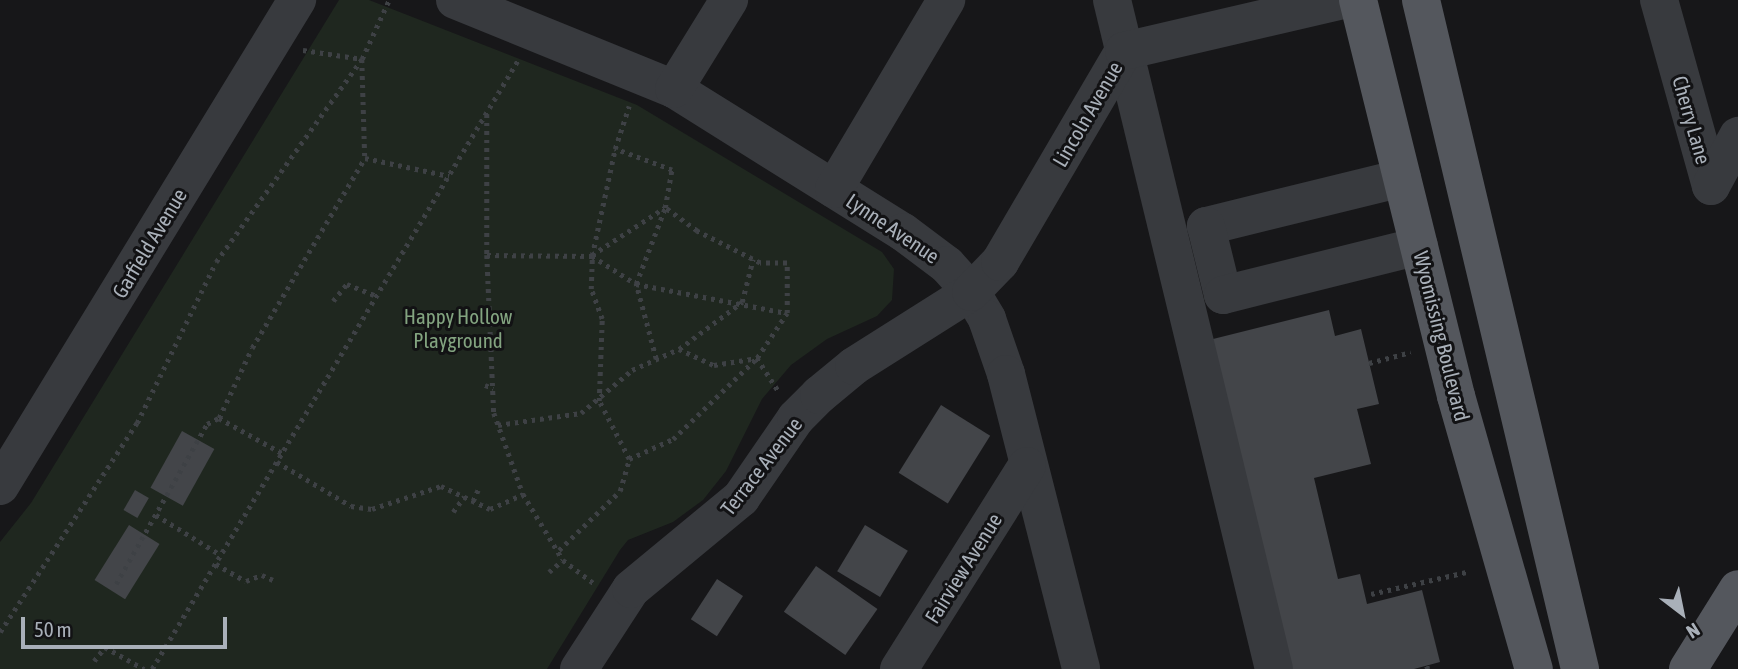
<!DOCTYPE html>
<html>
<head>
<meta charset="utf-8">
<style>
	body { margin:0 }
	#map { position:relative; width:1738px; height:669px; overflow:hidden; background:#171719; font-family:"Asap Condensed",sans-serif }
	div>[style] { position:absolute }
	.green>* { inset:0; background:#1f271f }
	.building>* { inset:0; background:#434549; transform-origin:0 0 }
	.path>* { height:4.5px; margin-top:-2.25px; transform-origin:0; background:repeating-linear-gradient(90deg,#3e4145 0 3.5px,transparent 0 8.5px) }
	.minor>* { height:38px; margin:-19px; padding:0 19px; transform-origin:19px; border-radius:19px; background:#383a3e }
	.major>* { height:38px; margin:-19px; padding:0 19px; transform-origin:19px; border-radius:19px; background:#54575d }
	span { translate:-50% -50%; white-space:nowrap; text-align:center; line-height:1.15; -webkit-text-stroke:6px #121214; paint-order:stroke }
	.street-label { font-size:21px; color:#a9b0b9 }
	.park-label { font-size:21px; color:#83a480 }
	.north { position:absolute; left:1647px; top:578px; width:70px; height:70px; -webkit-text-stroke:5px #121214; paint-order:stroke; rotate:148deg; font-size:19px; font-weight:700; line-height:28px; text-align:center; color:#a9b0b9 }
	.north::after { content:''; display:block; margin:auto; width:24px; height:32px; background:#a9b0b9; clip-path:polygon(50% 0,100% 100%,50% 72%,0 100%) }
	.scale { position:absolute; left:21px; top:617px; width:206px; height:32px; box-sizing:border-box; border:4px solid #a9b0b9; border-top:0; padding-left:9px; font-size:21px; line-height:24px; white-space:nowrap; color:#a9b0b9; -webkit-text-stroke:5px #121214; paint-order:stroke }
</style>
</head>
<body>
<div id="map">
	<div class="green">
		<div style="clip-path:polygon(339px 0,369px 0,637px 105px,882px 252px,894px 269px,892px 300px,877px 316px,827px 339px,791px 365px,762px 399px,726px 471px,703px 500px,673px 522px,628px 540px,620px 550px,547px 669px,0 669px,0 542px,31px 503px)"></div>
	</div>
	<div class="building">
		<div style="clip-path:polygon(1329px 310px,1335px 336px,1361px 329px,1379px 404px,1357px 409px,1371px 464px,1314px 478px,1338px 579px,1360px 574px,1367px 604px,1422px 590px,1440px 662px,1414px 669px,1281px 669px,1205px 341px)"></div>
		<div style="left:941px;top:405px;width:58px;height:80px;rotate:32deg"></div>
		<div style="left:182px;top:431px;width:37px;height:65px;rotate:29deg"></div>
		<div style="left:135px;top:490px;width:16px;height:23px;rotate:30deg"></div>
		<div style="left:129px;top:525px;width:36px;height:65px;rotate:32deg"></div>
		<div style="left:865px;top:525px;width:50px;height:54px;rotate:31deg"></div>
		<div style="left:816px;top:566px;width:75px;height:56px;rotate:35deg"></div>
		<div style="left:717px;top:579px;width:31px;height:48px;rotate:33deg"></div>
	</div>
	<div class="path">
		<div style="left:303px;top:50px;width:60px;rotate:8.7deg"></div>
		<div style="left:362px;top:59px;width:65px;rotate:-65.4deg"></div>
		<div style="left:487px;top:114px;width:141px;rotate:90deg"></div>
		<div style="left:487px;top:255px;width:158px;rotate:87.5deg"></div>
		<div style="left:494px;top:413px;width:86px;rotate:70.3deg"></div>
		<div style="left:523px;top:494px;width:77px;rotate:58.8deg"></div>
		<div style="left:563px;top:560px;width:40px;rotate:37deg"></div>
		<div style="left:487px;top:255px;width:105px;rotate:0.5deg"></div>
		<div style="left:592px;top:256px;width:52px;rotate:32.5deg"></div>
		<div style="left:636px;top:284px;width:153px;rotate:10.9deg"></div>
		<div style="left:592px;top:255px;width:86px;rotate:-33.1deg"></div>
		<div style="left:333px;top:301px;width:22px;rotate:-51deg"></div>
		<div style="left:347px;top:284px;width:31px;rotate:22deg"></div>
		<div style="left:679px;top:349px;width:79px;rotate:-36.7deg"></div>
		<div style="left:742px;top:302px;width:44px;rotate:-75.7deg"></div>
		<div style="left:656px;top:359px;width:78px;rotate:-104.9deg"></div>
		<div style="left:636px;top:284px;width:81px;rotate:-69.1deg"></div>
		<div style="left:1369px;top:363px;width:43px;rotate:-14.7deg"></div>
		<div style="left:485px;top:385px;width:9px;rotate:21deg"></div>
		<div style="left:219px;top:418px;width:77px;rotate:-64.8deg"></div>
		<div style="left:252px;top:348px;width:221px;rotate:-59.3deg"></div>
		<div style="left:498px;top:425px;width:84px;rotate:-8.2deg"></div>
		<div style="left:581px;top:413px;width:67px;rotate:-40.1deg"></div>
		<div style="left:632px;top:370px;width:51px;rotate:-24.1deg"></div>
		<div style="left:679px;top:349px;width:38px;rotate:25deg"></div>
		<div style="left:714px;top:365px;width:44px;rotate:-9.2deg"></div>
		<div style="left:757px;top:358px;width:54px;rotate:-56.3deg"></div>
		<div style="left:787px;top:313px;width:50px;rotate:-90deg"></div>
		<div style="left:787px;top:263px;width:27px;rotate:180deg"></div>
		<div style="left:760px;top:263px;width:71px;rotate:-153.1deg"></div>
		<div style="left:697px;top:231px;width:39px;rotate:-144deg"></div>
		<div style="left:665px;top:208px;width:39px;rotate:-80deg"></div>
		<div style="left:672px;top:170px;width:61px;rotate:-159.8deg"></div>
		<div style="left:629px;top:459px;width:65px;rotate:-117.3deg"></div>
		<div style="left:599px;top:401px;width:82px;rotate:-87.9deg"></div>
		<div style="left:602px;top:319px;width:32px;rotate:-110deg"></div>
		<div style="left:591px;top:289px;width:33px;rotate:-88deg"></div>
		<div style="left:592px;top:256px;width:109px;rotate:-77.9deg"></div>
		<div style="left:615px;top:149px;width:45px;rotate:-72deg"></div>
		<div style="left:277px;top:462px;width:86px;rotate:30.7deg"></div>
		<div style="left:351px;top:506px;width:21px;rotate:8deg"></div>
		<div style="left:372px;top:509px;width:73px;rotate:-18.4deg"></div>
		<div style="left:441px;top:486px;width:54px;rotate:25.1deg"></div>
		<div style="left:490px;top:509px;width:36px;rotate:-24deg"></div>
		<div style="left:473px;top:501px;width:12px;rotate:-66deg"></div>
		<div style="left:453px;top:512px;width:19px;rotate:-54deg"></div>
		<div style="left:156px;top:515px;width:76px;rotate:31.6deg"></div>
		<div style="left:559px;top:550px;width:85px;rotate:-44deg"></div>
		<div style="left:620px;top:491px;width:33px;rotate:-74deg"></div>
		<div style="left:629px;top:459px;width:48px;rotate:-24.4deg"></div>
		<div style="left:673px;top:439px;width:117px;rotate:-44deg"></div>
		<div style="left:757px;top:358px;width:40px;rotate:57.1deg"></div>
		<div style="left:216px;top:564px;width:34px;rotate:30deg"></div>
		<div style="left:246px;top:581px;width:17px;rotate:-21deg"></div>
		<div style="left:262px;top:575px;width:12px;rotate:24deg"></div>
		<div style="left:549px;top:572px;width:18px;rotate:-41deg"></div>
		<div style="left:116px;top:584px;width:184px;rotate:-60.4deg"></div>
		<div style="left:207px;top:424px;width:13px;rotate:-27deg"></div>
		<div style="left:219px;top:418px;width:72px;rotate:29.1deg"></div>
		<div style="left:1371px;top:594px;width:98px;rotate:-13deg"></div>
		<div style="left:0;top:632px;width:250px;rotate:-56.8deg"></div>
		<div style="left:137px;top:423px;width:179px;rotate:-63.9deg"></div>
		<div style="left:216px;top:262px;width:250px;rotate:-54.3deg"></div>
		<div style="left:362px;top:59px;width:99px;rotate:88.3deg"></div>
		<div style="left:365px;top:158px;width:86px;rotate:12.1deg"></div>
		<div style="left:94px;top:661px;width:18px;rotate:-52deg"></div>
		<div style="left:105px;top:647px;width:45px;rotate:29.4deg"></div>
		<div style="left:1427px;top:666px;width:3px;rotate:72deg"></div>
		<div style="left:152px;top:669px;width:711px;rotate:-58.99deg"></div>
	</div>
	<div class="minor">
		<div style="left:455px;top:0;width:236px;rotate:22.1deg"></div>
		<div style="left:674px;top:89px;width:270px;rotate:32deg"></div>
		<div style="left:903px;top:232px;width:55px;rotate:36.9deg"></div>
		<div style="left:947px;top:265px;width:36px;rotate:48deg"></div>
		<div style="left:971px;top:292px;width:31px;rotate:59deg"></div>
		<div style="left:987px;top:319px;width:58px;rotate:70.9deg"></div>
		<div style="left:1006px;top:374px;width:304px;rotate:75.7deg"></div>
		<div style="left:1112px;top:0;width:688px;rotate:76.39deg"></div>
		<div style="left:1659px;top:0;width:193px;rotate:74.4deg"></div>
		<div style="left:1711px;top:186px;width:57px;rotate:-61.6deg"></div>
		<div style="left:674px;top:89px;width:105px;rotate:-58.3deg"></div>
		<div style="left:1402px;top:178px;width:202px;rotate:166.2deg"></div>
		<div style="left:1206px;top:226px;width:71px;rotate:76.2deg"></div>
		<div style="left:1223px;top:295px;width:202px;rotate:-14deg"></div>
		<div style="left:834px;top:189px;width:220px;rotate:-59.3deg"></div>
		<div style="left:0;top:486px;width:570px;rotate:-58.57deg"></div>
		<div style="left:579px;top:669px;width:95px;rotate:-57deg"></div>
		<div style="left:631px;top:589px;width:143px;rotate:-39.6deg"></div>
		<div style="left:741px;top:498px;width:97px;rotate:-55.5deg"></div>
		<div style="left:796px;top:418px;width:33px;rotate:-45deg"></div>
		<div style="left:819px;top:395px;width:45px;rotate:-39.6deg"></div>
		<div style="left:854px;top:366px;width:138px;rotate:-32.3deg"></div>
		<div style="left:971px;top:292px;width:42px;rotate:-46deg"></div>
		<div style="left:1000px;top:262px;width:245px;rotate:-59.6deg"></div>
		<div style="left:1124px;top:51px;width:225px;rotate:-13.1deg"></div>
		<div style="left:899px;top:669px;width:240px;rotate:-57.8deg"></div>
	</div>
	<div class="major">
		<div style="left:1358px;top:0;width:408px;rotate:76.1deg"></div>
		<div style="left:1456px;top:396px;width:284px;rotate:74.1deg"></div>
		<div style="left:1421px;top:0;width:688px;rotate:76.63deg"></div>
		<div style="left:1688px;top:669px;width:94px;rotate:-58deg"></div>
	</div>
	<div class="street-label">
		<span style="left:1087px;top:114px;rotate:-60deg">Lincoln Avenue</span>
		<span style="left:1692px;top:120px;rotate:74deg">Cherry Lane</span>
		<span style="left:893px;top:228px;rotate:34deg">Lynne Avenue</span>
		<span style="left:149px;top:243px;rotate:-59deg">Garfield Avenue</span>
		<span style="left:1442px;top:336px;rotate:76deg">Wyomissing Boulevard</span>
		<span style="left:761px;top:466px;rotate:-52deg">Terrace Avenue</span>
		<span style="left:963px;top:568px;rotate:-58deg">Fairview Avenue</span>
	</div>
	<div class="park-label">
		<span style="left:458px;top:328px">Happy Hollow<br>Playground</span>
	</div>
	<div class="north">N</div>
	<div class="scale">50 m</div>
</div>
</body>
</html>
